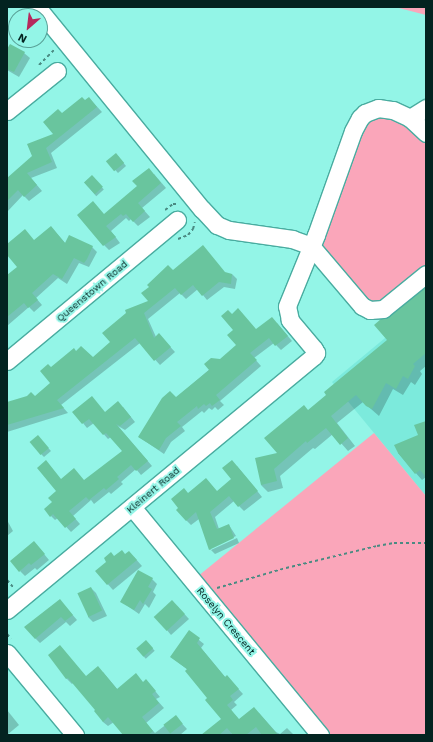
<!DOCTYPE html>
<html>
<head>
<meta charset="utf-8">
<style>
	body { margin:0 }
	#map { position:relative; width:433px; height:742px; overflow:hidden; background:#93f5e7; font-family:"Work Sans",sans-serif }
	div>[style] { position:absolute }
	.built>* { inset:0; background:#7ceadc }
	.green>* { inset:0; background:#faa6ba }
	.shadow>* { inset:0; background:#0003; transform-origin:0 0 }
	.building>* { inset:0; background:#69c59e; transform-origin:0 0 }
	.path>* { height:2px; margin-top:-1px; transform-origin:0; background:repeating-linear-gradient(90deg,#4a8a82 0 3px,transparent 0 6px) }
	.roads { filter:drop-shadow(1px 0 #49aca0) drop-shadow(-1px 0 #49aca0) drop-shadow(0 1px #49aca0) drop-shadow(0 -1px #49aca0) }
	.minor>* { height:17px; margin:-8.5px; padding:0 8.5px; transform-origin:8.5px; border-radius:8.5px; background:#fff }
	span { translate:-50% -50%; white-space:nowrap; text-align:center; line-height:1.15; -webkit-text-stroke:4px #93f5e7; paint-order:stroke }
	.street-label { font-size:10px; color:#032320 }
	.frame { position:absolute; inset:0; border:8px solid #032320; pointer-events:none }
	.north { position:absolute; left:8px; top:8px; width:40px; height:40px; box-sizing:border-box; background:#93f5e7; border:1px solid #59a197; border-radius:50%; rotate:208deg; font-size:11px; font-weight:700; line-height:16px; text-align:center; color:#032320 }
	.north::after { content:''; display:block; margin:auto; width:14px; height:18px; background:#b6285c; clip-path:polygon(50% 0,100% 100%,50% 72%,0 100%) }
</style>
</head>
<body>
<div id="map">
	<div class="built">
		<div style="clip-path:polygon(426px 304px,426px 496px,332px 382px)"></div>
	</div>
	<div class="green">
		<div style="clip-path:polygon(395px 7px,426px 7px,426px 15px)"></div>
		<div style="clip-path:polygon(387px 112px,426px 138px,426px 270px,384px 303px,371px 305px,316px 247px,362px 120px)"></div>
		<div style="clip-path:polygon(374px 433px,426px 496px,426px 735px,320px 735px,192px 581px)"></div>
	</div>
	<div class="shadow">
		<div style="clip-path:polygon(7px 51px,24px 53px,30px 58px,19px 77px,7px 70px)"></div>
		<div style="clip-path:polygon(89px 98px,102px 112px,51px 153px,57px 168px,31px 178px,42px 191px,29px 201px,23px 195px,7px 212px,7px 179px,33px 157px,54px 134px,62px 114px)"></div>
		<div style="clip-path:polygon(118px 156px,126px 166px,118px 173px,107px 161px)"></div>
		<div style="clip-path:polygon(154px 174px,166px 188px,142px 208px,150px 217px,138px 226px,131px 219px,129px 221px,126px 218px,111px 231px,120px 243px,109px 250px,104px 245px,104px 215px)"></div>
		<div style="left:92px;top:176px;width:18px;height:10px;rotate:49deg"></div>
		<div style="clip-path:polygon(51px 227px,66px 244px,92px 247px,97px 252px,89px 267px,79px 263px,67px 284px,58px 278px,36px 298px,42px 305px,34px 312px,29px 307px,7px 326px,7px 277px,19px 267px,7px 253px,7px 245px,34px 241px)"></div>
		<div style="clip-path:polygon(173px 271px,232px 274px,237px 279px,235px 289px,224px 287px,207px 300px,198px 289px,186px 299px,180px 293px,148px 319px,156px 337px,164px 340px,175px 352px,160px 365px,140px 343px,61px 405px,68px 413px,7px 432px,7px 403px,35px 397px,52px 383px,51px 368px,76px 352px,93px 358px,112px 342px,149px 302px)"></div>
		<div style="clip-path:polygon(426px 288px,426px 366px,420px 371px,422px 374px,415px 385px,411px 382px,403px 395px,393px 389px,379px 416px,363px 402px,337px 423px,355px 446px,348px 451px,333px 434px,315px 449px,313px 448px,280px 476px,283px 488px,268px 492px,261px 485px,279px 454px,309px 411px,389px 340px,390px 318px)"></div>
		<div style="clip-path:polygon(232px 315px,256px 330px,277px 323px,292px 341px,281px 350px,274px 343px,254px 358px,261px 366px,220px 401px,224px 405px,218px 410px,215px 407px,212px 410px,209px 408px,204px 413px,202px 411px,182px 427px,185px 431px,171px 442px,164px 454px,139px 437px,176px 398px,238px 345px)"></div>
		<div style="clip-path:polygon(123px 407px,135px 422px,125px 430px,118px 426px,152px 466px,141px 475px,136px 469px,121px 482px,123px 484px,111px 494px,109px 492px,94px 504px,91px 500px,73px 516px,80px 524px,71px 532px,58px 518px,55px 520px,51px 516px,53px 502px,62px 480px,84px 481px,124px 451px,111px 437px,108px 439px,94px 423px,87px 428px,74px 412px,105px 413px)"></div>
		<div style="clip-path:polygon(426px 424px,426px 477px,422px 480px,398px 453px,419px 436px)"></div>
		<div style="clip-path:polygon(40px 439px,51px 451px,44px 457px,41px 454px)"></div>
		<div style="clip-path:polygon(237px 466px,262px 497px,244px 511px,234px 501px,215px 517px,219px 529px,229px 525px,236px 536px,211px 548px,211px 550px,237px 538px,239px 543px,215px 554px,210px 549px,199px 519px,191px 525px,186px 520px,189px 494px,217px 492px,233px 479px)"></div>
		<div style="clip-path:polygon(7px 520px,13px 531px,7px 536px)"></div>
		<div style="clip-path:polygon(39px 548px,49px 560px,37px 570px,35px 568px,25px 576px,20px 571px)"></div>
		<div style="clip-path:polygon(125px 555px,134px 557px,142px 566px,113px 590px,96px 571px,114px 557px)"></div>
		<div style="clip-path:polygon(152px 579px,157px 584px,153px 592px,156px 595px,149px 608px,145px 604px,139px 614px,122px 602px)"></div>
		<div style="clip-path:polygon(91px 588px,96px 593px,107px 616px,93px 622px,88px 617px)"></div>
		<div style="clip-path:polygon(65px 606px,77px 620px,70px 626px,66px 622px,40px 643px,35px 638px)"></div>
		<div style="clip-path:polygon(177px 606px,189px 619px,171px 635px,166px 629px)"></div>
		<div style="clip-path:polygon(189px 632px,204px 644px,201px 648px,226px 678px,232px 682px,243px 694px,234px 702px,237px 705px,231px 710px,239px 720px,259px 713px,276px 732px,280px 734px,287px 728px,294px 735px,235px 735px,233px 733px,230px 735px,204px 735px,222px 719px,188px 670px,171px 657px)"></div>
		<div style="left:146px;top:641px;width:13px;height:12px;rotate:48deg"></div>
		<div style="clip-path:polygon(49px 655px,86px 677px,103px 672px,118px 690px,143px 683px,151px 686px,160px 697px,156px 699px,164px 708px,146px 723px,155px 733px,176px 717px,187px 729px,180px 735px,122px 735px,123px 734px,114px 722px,108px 726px,103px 722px,97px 710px,73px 683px,72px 684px,67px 679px)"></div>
		<div style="clip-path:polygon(7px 710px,19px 725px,7px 735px)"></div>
	</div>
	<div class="building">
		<div style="clip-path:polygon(10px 44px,25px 52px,14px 72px,7px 69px,7px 49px)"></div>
		<div style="clip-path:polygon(82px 97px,85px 100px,89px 97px,97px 107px,46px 148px,52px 162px,27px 173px,37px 185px,24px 197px,18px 190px,7px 201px,7px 178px,32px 156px,27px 144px,53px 134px,43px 122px,58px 109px,62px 113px)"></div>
		<div style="left:116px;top:153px;width:13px;height:13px;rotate:51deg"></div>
		<div style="clip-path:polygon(149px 168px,161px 183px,138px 203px,145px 211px,133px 222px,126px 214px,123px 216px,121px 214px,106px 226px,116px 237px,103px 246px,77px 215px,93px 201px,104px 214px,137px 186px,132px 181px)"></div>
		<div style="left:92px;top:175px;width:16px;height:11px;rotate:47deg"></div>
		<div style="clip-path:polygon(51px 226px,65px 243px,69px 235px,93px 246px,87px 259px,84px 263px,74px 258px,62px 279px,53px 274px,32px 293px,38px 300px,28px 308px,24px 303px,7px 317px,7px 275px,17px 267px,7px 255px,7px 244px,25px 229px,34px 240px)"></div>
		<div style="clip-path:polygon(203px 245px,225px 272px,232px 274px,231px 284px,219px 282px,202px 296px,193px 285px,181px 295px,175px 288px,144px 313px,154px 338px,159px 333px,171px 347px,154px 361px,135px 338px,57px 400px,64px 408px,7px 425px,7px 402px,27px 396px,31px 392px,35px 396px,50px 383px,40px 371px,48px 364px,51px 367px,74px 348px,76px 351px,81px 346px,93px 357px,110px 342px,102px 333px,126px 313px,125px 310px,148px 301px,141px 293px,149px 287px,147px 285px,168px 265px,173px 270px)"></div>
		<div style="clip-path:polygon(426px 287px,426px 353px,413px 364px,415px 366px,408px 379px,403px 376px,396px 389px,386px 383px,372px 409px,366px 406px,356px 395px,331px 416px,348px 438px,340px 445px,326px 428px,307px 443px,306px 441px,274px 469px,277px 481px,261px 485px,255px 458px,277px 453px,264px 438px,304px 405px,308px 410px,326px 395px,324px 392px,387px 340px,374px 325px,381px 319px,389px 317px)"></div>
		<div style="clip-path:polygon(238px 308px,256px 329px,272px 317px,288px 336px,275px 346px,269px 338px,250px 353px,257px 360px,216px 395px,220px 400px,212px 406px,210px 403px,206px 406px,204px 404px,198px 409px,197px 406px,177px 422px,181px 426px,166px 438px,159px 450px,138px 437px,162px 398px,170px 391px,176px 397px,209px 370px,204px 364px,211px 358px,220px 359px,236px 345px,227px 335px,233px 330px,221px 316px,228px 310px,232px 314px)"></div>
		<div style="clip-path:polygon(92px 396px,105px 412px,118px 401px,131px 417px,120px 426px,116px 424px,148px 461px,136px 471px,131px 465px,117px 477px,119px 479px,106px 490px,104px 488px,89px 500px,86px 497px,69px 511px,76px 519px,65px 528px,53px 514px,50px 517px,44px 509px,52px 502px,48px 498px,56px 491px,37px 468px,46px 460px,61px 479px,74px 468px,84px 480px,122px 451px,106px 433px,103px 435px,89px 419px,82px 424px,72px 412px)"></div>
		<div style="clip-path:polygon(426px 421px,426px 477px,420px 470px,415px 474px,398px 453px,394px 445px,418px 435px,414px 425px)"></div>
		<div style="left:38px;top:435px;width:17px;height:11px;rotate:50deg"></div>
		<div style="clip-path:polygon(232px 460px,258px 491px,238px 507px,229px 496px,210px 512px,217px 529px,229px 524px,234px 538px,209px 550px,196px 512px,186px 521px,176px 510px,178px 508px,171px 499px,184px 488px,188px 493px,206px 478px,217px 491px,231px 479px,222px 468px)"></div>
		<div style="clip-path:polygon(34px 541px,45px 554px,31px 565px,29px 563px,19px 572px,10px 561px)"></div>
		<div style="clip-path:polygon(122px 550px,125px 554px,129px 551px,137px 560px,107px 585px,95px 571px,106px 562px,104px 558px,111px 552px,114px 556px)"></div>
		<div style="clip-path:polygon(138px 570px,153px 578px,148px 587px,152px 589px,143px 604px,140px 600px,134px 610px,120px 602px)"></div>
		<div style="left:91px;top:587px;width:26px;height:15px;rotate:65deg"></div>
		<div style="clip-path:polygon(60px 599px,73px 615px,65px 621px,61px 617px,35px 639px,24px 627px)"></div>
		<div style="left:172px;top:600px;width:19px;height:25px;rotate:47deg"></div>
		<div style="clip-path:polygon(189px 630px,200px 638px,197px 643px,225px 677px,227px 675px,239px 689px,230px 696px,233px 700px,227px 705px,239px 719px,254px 707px,278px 735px,262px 735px,256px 727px,246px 735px,233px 735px,227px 728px,219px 735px,201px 735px,221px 719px,205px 700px,207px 698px,185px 671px,187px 669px,170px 657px)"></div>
		<div style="left:146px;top:640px;width:11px;height:13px;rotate:49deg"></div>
		<div style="clip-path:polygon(60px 645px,86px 676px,98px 666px,117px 689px,136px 673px,143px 682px,146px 679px,156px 691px,152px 694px,159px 703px,142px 717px,153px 731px,148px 735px,123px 735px,108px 717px,103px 722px,94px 711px,95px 710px,68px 678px,66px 679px,48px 655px)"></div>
		<div style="left:176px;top:715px;width:11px;height:16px;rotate:52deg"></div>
	</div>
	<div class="path">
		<div style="left:39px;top:65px;width:21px;rotate:-45deg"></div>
		<div style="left:165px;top:210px;width:10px;rotate:-37deg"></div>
		<div style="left:173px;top:204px;width:6px"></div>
		<div style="left:178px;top:239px;width:11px;rotate:-22deg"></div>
		<div style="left:188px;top:235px;width:8px;rotate:-50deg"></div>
		<div style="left:193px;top:229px;width:7px;rotate:-74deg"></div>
		<div style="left:7px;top:580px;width:9px;rotate:49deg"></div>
		<div style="left:217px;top:588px;width:72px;rotate:-16.2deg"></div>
		<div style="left:286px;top:568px;width:94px;rotate:-13.6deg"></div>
		<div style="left:377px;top:546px;width:17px;rotate:-10deg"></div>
		<div style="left:394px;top:543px;width:32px"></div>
		<div style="left:7px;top:634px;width:6px;rotate:51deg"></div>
	</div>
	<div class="roads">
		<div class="minor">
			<div style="left:37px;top:7px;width:261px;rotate:50.8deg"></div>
			<div style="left:202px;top:209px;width:22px;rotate:47deg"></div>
			<div style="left:217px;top:225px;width:13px;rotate:23deg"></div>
			<div style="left:229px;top:230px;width:64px;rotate:8.1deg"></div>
			<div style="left:292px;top:239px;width:20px;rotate:20deg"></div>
			<div style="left:311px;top:246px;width:79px;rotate:49.6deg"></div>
			<div style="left:362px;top:306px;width:9px;rotate:27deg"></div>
			<div style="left:370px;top:310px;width:13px;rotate:-4deg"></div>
			<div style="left:383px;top:309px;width:55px;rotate:-39.1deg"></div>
			<div style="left:7px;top:111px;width:64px;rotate:-38.7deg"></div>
			<div style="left:410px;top:118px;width:19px;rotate:-32deg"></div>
			<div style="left:7px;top:361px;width:221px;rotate:-39.7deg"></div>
			<div style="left:132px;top:507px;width:296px;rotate:50.5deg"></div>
			<div style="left:7px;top:610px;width:398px;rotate:-39.6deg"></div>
			<div style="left:314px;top:356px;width:4px;rotate:-56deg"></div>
			<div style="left:316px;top:353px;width:4px;rotate:-117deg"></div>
			<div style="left:314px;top:349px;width:38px;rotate:-130deg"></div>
			<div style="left:290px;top:320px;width:14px;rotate:-102deg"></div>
			<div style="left:287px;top:306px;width:77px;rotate:-67.8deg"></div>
			<div style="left:316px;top:235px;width:110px;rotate:-70.4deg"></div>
			<div style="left:353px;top:131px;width:15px;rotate:-62deg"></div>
			<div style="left:360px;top:118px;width:7px;rotate:-45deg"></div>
			<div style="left:365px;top:113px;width:14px;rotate:-21deg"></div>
			<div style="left:378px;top:108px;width:15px;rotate:8deg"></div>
			<div style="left:393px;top:110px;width:19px;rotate:25deg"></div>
			<div style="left:410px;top:118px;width:22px;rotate:43deg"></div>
			<div style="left:7px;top:653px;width:107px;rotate:50.3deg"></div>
		</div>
	</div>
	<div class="street-label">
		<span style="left:92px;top:291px;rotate:-40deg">Queenstown Road</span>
		<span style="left:153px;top:490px;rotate:-40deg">Kleinert Road</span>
		<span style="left:226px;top:621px;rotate:50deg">Roselyn Crescent</span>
	</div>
	<div class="frame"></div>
	<div class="north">N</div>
</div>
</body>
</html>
